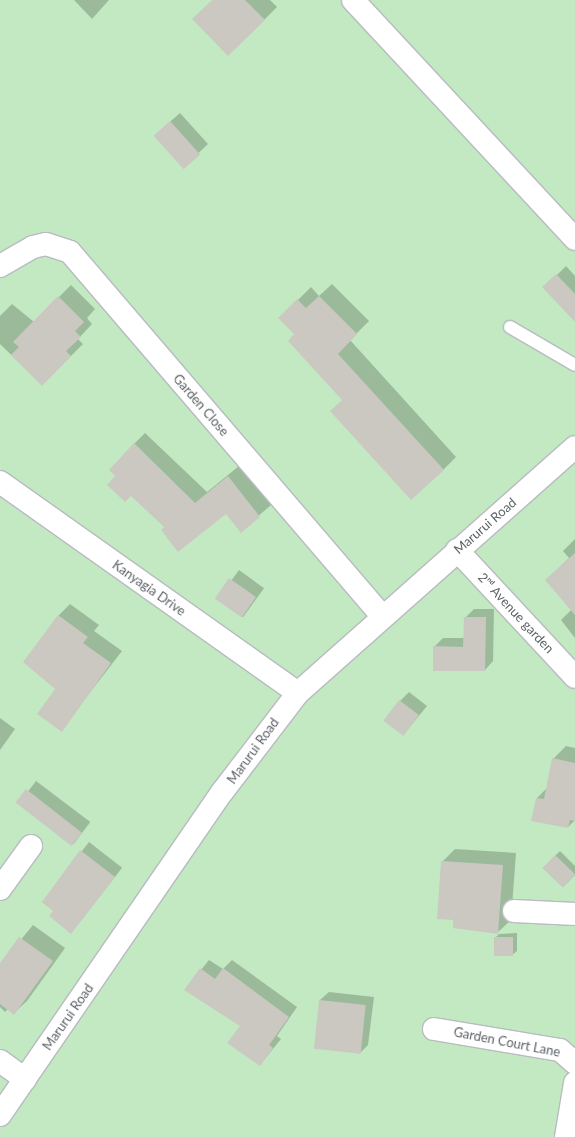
<!DOCTYPE html>
<html>
<head>
<meta charset="utf-8">
<style>
	body { margin:0 }
	#map { position:relative; width:575px; height:1137px; overflow:hidden; background:#f0ede5; font-family:Lato,sans-serif }
	div>[style] { position:absolute }
	.green>* { inset:0; background:#c2e9c1; transform-origin:0 0 }
	.shadow>* { inset:0; background:#0003; transform-origin:0 0 }
	.building>* { inset:0; background:#cbc8c2; transform-origin:0 0 }
	.roads { filter:drop-shadow(1px 0 #b8bbc0) drop-shadow(-1px 0 #b8bbc0) drop-shadow(0 1px #b8bbc0) drop-shadow(0 -1px #b8bbc0) }
	.service>* { height:12px; margin:-6px; padding:0 6px; transform-origin:6px; border-radius:6px; background:#fff }
	.minor>* { height:22px; margin:-11px; padding:0 11px; transform-origin:11px; border-radius:11px; background:#fff }
	.tertiary>* { height:22px; margin:-11px; padding:0 11px; transform-origin:11px; border-radius:11px; background:#fff }
	span { translate:-50% -50%; white-space:nowrap; text-align:center; line-height:1.15; -webkit-text-stroke:3.5px #fff; paint-order:stroke }
	.street-label { font-size:13px; color:#5d6267 }
</style>
</head>
<body>
<div id="map">
	<div class="green">
		<div style="left:0;top:0;width:575px;height:1137px"></div>
	</div>
	<div class="shadow">
		<div style="clip-path:polygon(74px 0,109px 0,92px 19px)"></div>
		<div style="clip-path:polygon(213px 0,270px 0,277px 7px,264px 20px)"></div>
		<div style="clip-path:polygon(180px 113px,208px 144px,184px 167px,164px 127px)"></div>
		<div style="clip-path:polygon(566px 266px,575px 276px,575px 317px,553px 279px)"></div>
		<div style="clip-path:polygon(332px 284px,369px 321px,350px 340px,456px 457px,443px 470px,343px 400px,296px 334px,280px 318px,311px 287px,319px 296px)"></div>
		<div style="clip-path:polygon(71px 285px,95px 309px,87px 318px,92px 324px,78px 339px,83px 344px,42px 385px,0 344px,0 316px,12px 304px,34px 322px)"></div>
		<div style="clip-path:polygon(145px 433px,207px 492px,239px 466px,271px 505px,241px 531px,226px 512px,166px 527px,116px 476px,134px 444px)"></div>
		<div style="clip-path:polygon(575px 539px,575px 638px,561px 620px,572px 609px,546px 580px,569px 558px,563px 551px)"></div>
		<div style="left:239px;top:570px;width:31px;height:36px;rotate:36deg"></div>
		<div style="clip-path:polygon(70px 604px,99px 625px,94px 631px,122px 651px,61px 730px,56px 689px,58px 616px)"></div>
		<div style="clip-path:polygon(474px 609px,494px 609px,493px 661px,485px 670px,434px 647px,443px 638px,464px 638px,465px 618px)"></div>
		<div style="clip-path:polygon(409px 692px,427px 706px,404px 734px,400px 701px)"></div>
		<div style="clip-path:polygon(0 718px,15px 729px,0 750px)"></div>
		<div style="clip-path:polygon(566px 746px,575px 748px,575px 820px,568px 827px,537px 798px,548px 787px,553px 759px)"></div>
		<div style="left:36px;top:781px;width:68px;height:28px;rotate:37deg"></div>
		<div style="left:89px;top:842px;width:42px;height:76px;rotate:38deg"></div>
		<div style="clip-path:polygon(455px 849px,516px 853px,511px 920px,498px 932px,454px 919px,442px 862px)"></div>
		<div style="clip-path:polygon(560px 851px,575px 866px,575px 875px,563px 887px,543px 868px)"></div>
		<div style="clip-path:polygon(33px 925px,65px 948px,27px 1001px,14px 1013px,8px 1009px,5px 1012px,0 1007px,0 965px)"></div>
		<div style="clip-path:polygon(517px 933px,517px 951px,512px 955px,495px 938px,499px 934px)"></div>
		<div style="clip-path:polygon(209px 960px,223px 969px,232px 960px,297px 1007px,277px 1036px,281px 1039px,260px 1065px,241px 1026px,185px 990px)"></div>
		<div style="clip-path:polygon(329px 992px,374px 997px,368px 1045px,359px 1054px,320px 1000px)"></div>
	</div>
	<div class="building">
		<div style="clip-path:polygon(212px 0,245px 0,265px 20px,228px 56px,192px 19px)"></div>
		<div style="left:170px;top:121px;width:45px;height:22px;rotate:48deg"></div>
		<div style="clip-path:polygon(556px 274px,575px 294px,575px 322px,542px 287px)"></div>
		<div style="clip-path:polygon(58px 296px,84px 322px,75px 331px,81px 337px,66px 351px,71px 356px,42px 386px,11px 355px,19px 347px,13px 342px)"></div>
		<div style="clip-path:polygon(319px 296px,357px 334px,338px 354px,444px 470px,411px 500px,330px 411px,342px 400px,288px 341px,294px 334px,278px 318px,297px 299px,306px 308px)"></div>
		<div style="clip-path:polygon(134px 443px,195px 503px,228px 476px,260px 517px,241px 533px,226px 514px,178px 552px,161px 530px,164px 527px,131px 496px,125px 502px,107px 485px,115px 476px,109px 470px)"></div>
		<div style="clip-path:polygon(575px 553px,575px 615px,545px 580px)"></div>
		<div style="left:229px;top:578px;width:33px;height:25px;rotate:35deg"></div>
		<div style="clip-path:polygon(58px 615px,88px 637px,83px 643px,111px 663px,62px 732px,37px 714px,55px 689px,23px 662px)"></div>
		<div style="clip-path:polygon(464px 617px,486px 617px,485px 671px,433px 671px,433px 646px,463px 647px)"></div>
		<div style="left:399px;top:700px;width:25px;height:26px;rotate:37deg"></div>
		<div style="clip-path:polygon(552px 758px,575px 763px,575px 821px,570px 820px,568px 828px,531px 821px,536px 798px,544px 799px)"></div>
		<div style="left:26px;top:789px;width:71px;height:17px;rotate:38deg"></div>
		<div style="clip-path:polygon(80px 850px,115px 877px,71px 934px,49px 916px,53px 911px,42px 902px)"></div>
		<div style="left:555px;top:855px;width:28px;height:18px;rotate:44deg"></div>
		<div style="clip-path:polygon(441px 861px,503px 865px,498px 934px,453px 928px,453px 920px,437px 919px)"></div>
		<div style="clip-path:polygon(19px 937px,53px 961px,14px 1015px,0 1004px,0 963px)"></div>
		<div style="left:513px;top:937px;width:19px;height:19px;rotate:90deg"></div>
		<div style="clip-path:polygon(200px 968px,215px 979px,223px 968px,289px 1017px,269px 1045px,273px 1048px,260px 1066px,227px 1043px,240px 1026px,184px 990px)"></div>
		<div style="left:319px;top:1000px;width:47px;height:49px;rotate:6deg"></div>
	</div>
	<div class="roads">
		<div class="service">
			<div style="left:510px;top:327px;width:75px;rotate:30.3deg"></div>
		</div>
		<div class="minor">
			<div style="left:353px;top:0;width:326px;rotate:47.1deg"></div>
			<div style="left:0;top:266px;width:38px;rotate:-30deg"></div>
			<div style="left:33px;top:247px;width:13px;rotate:-13deg"></div>
			<div style="left:46px;top:244px;width:25px;rotate:18deg"></div>
			<div style="left:70px;top:252px;width:479px;rotate:49.4deg"></div>
			<div style="left:0;top:482px;width:365px;rotate:35.3deg"></div>
			<div style="left:457px;top:550px;width:173px;rotate:47.1deg"></div>
			<div style="left:0;top:889px;width:53px;rotate:-54.2deg"></div>
			<div style="left:514px;top:911px;width:61px;rotate:2.8deg"></div>
			<div style="left:434px;top:1029px;width:128px;rotate:9.5deg"></div>
			<div style="left:560px;top:1050px;width:20px;rotate:41deg"></div>
			<div style="left:0;top:1061px;width:31px;rotate:36deg"></div>
			<div style="left:566px;top:1137px;width:55px;rotate:-80.5deg"></div>
		</div>
		<div class="tertiary">
			<div style="left:0;top:1115px;width:393px;rotate:-55.5deg"></div>
			<div style="left:223px;top:791px;width:123px;rotate:-52.6deg"></div>
			<div style="left:298px;top:693px;width:370px;rotate:-41.6deg"></div>
		</div>
	</div>
	<div class="street-label">
		<span style="left:201px;top:405px;rotate:49deg">Garden Close</span>
		<span style="left:485px;top:526px;rotate:-41deg">Marurui Road</span>
		<span style="left:149px;top:588px;rotate:35deg">Kanyagia Drive</span>
		<span style="left:516px;top:613px;rotate:47deg">2ⁿᵈ Avenue garden</span>
		<span style="left:253px;top:751px;rotate:-54deg">Marurui Road</span>
		<span style="left:68px;top:1017px;rotate:-55deg">Marurui Road</span>
		<span style="left:507px;top:1042px;rotate:11deg">Garden Court Lane</span>
	</div>
</div>
</body>
</html>
